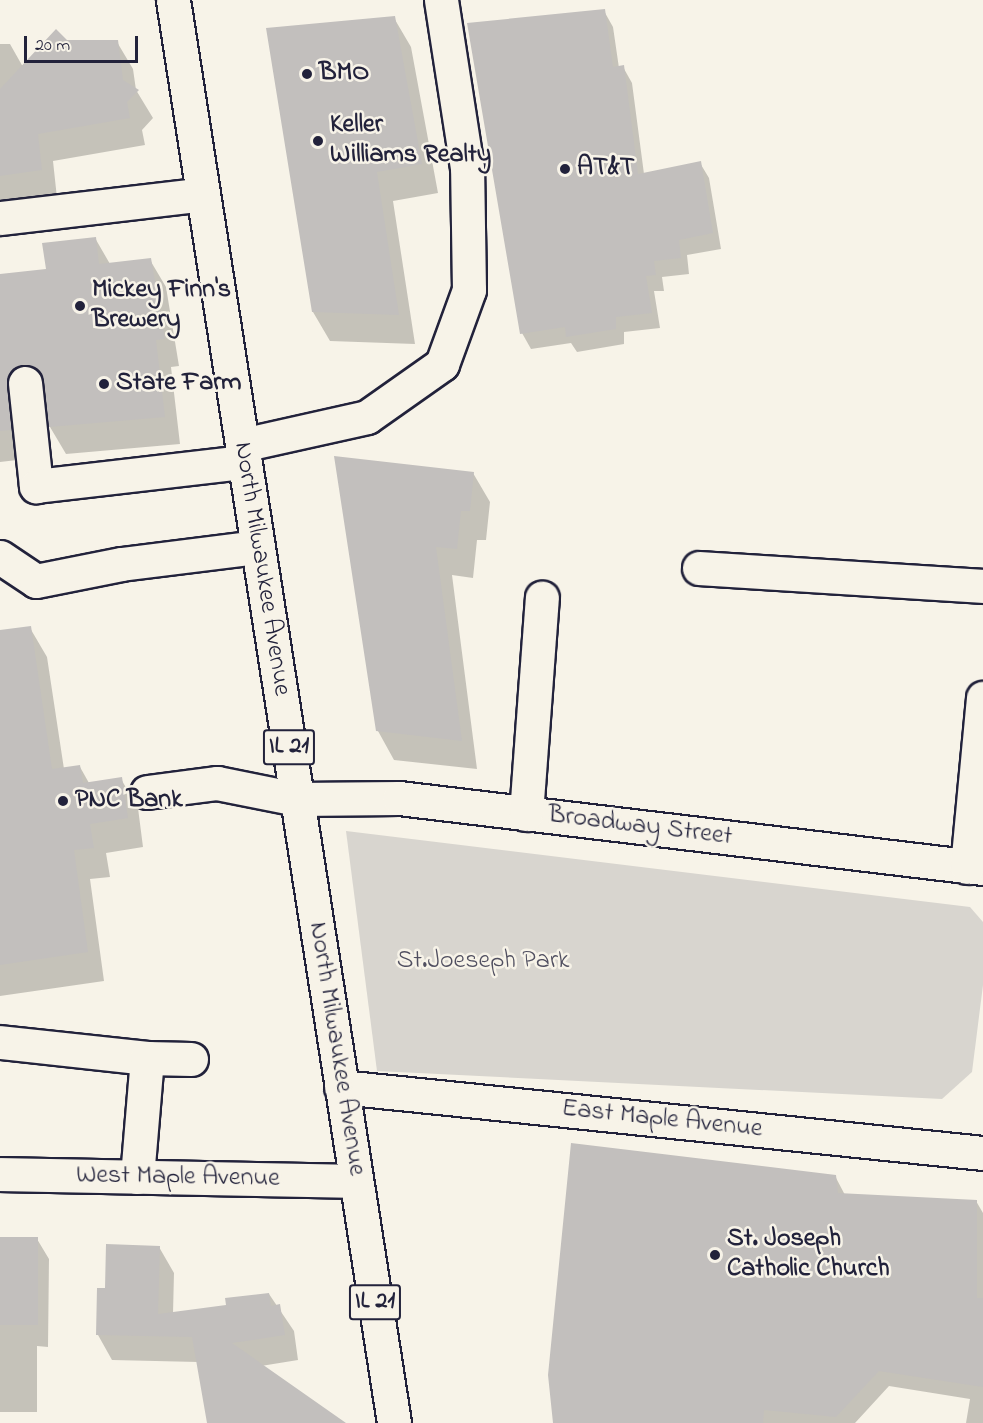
<!DOCTYPE html>
<html>
<head>
<meta charset="utf-8">
<style>
	body { margin:0 }
	#map { position:relative; width:983px; height:1423px; overflow:hidden; background:#f7f3e8; font-family:"Indie Flower",sans-serif }
	div>[style] { position:absolute }
	.green>* { inset:0; background:#d8d5cf }
	.shadow>* { inset:0; background:#0003 }
	.building>* { inset:0; background:#c2bfbd; transform-origin:0 0 }
	.roads { filter:drop-shadow(2px 0 #22223b) drop-shadow(-2px 0 #22223b) drop-shadow(0 2px #22223b) drop-shadow(0 -2px #22223b) }
	.minor>* { height:33px; margin:-16.5px; padding:0 16.5px; transform-origin:16.5px; border-radius:16.5px; background:#f7f3e8 }
	.major>* { height:33px; margin:-16.5px; padding:0 16.5px; transform-origin:16.5px; border-radius:16.5px; background:#f7f3e8 }
	.dots>* { width:16px; height:16px; translate:-50% -50%; box-sizing:border-box; border:3px solid #f7f3e8; border-radius:50% }
	span { translate:-50% -50%; white-space:nowrap; text-align:center; line-height:1.15; -webkit-text-stroke:5px #f7f3e8; paint-order:stroke }
	.shield-label span { padding:2px 4px; background:#f7f3e8; border:2px solid; border-radius:4px; -webkit-text-stroke-width:0 }
	.shield-label { font-size:24px; color:#22223b; font-weight:700 }
	.poi-label { font-size:26px; color:#22223b; font-weight:700 }
	.left { translate:0 -50%; text-align:left }
	.street-label { font-size:26px; color:#22223b }
	.park-label { font-size:26px; color:#504f60 }
	.scale { position:absolute; left:24px; top:36px; width:114px; height:27px; box-sizing:border-box; border:3px solid #22223b; border-top:0; padding-left:8px; font-size:18px; line-height:21px; white-space:nowrap; color:#22223b; -webkit-text-stroke:4px #f7f3e8; paint-order:stroke }
</style>
</head>
<body>
<div id="map">
	<div class="green">
		<div style="clip-path:polygon(346px 831px,970px 907px,983px 922px,983px 985px,972px 1072px,942px 1099px,377px 1071px)"></div>
	</div>
	<div class="shadow">
		<div style="clip-path:polygon(604px 11px,613px 27px,619px 68px,623px 67px,632px 83px,644px 174px,700px 163px,709px 178px,721px 249px,687px 255px,689px 274px,662px 277px,664px 291px,654px 291px,660px 328px,624px 332px,624px 344px,577px 352px,571px 343px,531px 349px,522px 333px)"></div>
		<div style="clip-path:polygon(394px 18px,411px 47px,438px 193px,393px 201px,415px 344px,330px 341px,313px 312px)"></div>
		<div style="clip-path:polygon(66px 42px,117px 42px,133px 69px,136px 90px,153px 118px,142px 130px,145px 145px,53px 161px,57px 198px,0 205px,0 44px,10px 44px,23px 67px)"></div>
		<div style="clip-path:polygon(95px 238px,110px 264px,150px 260px,166px 287px,179px 366px,171px 367px,180px 444px,66px 454px,50px 427px,45px 394px,40px 391px,26px 459px,0 462px,0 276px,47px 271px)"></div>
		<div style="clip-path:polygon(336px 458px,473px 473px,490px 502px,486px 540px,477px 540px,473px 578px,452px 575px,477px 769px,394px 760px,378px 731px)"></div>
		<div style="clip-path:polygon(30px 628px,47px 657px,64px 769px,80px 767px,89px 783px,121px 779px,138px 808px,143px 847px,106px 853px,110px 877px,90px 879px,104px 981px,0 996px,0 632px)"></div>
		<div style="clip-path:polygon(835px 1176px,845px 1195px,976px 1201px,983px 1213px,983px 1423px,966px 1423px,970px 1399px,889px 1386px,855px 1423px,555px 1423px)"></div>
		<div style="clip-path:polygon(0 1239px,37px 1239px,49px 1259px,48px 1347px,37px 1346px,37px 1412px,0 1412px)"></div>
		<div style="clip-path:polygon(159px 1247px,174px 1273px,173px 1314px,228px 1306px,269px 1294px,294px 1331px,298px 1360px,261px 1366px,328px 1423px,208px 1423px,198px 1362px,112px 1360px,98px 1335px,107px 1289px)"></div>
	</div>
	<div class="building">
		<div style="clip-path:polygon(605px 9px,613px 67px,624px 65px,638px 174px,701px 161px,713px 233px,679px 240px,681px 258px,654px 261px,656px 275px,646px 276px,652px 313px,616px 317px,616px 329px,566px 337px,565px 327px,520px 334px,467px 23px)"></div>
		<div style="clip-path:polygon(395px 16px,422px 164px,377px 172px,399px 315px,312px 312px,266px 28px)"></div>
		<div style="clip-path:polygon(56px 29px,67px 40px,118px 40px,123px 80px,139px 90px,127px 102px,130px 118px,38px 134px,42px 170px,0 176px,0 89px)"></div>
		<div style="clip-path:polygon(96px 237px,99px 264px,151px 258px,165px 339px,156px 340px,165px 417px,49px 427px,40px 372px,24px 364px,8px 376px,11px 430px,0 431px,0 274px,46px 269px,42px 243px)"></div>
		<div style="clip-path:polygon(334px 456px,474px 472px,470px 511px,461px 511px,457px 549px,436px 547px,462px 741px,376px 731px)"></div>
		<div style="clip-path:polygon(31px 626px,52px 769px,80px 765px,83px 783px,122px 777px,128px 818px,90px 824px,94px 848px,74px 850px,88px 952px,0 965px,0 630px)"></div>
		<div style="clip-path:polygon(571px 1143px,836px 1175px,838px 1193px,977px 1200px,977px 1298px,983px 1298px,983px 1387px,879px 1371px,836px 1417px,764px 1410px,763px 1423px,553px 1423px,548px 1375px)"></div>
		<div style="left:0;top:1237px;width:38px;height:88px"></div>
		<div style="clip-path:polygon(106px 1244px,160px 1246px,158px 1314px,226px 1305px,225px 1298px,269px 1293px,271px 1306px,280px 1304px,285px 1335px,232px 1343px,346px 1423px,207px 1423px,192px 1337px,96px 1335px,97px 1288px,105px 1288px)"></div>
	</div>
	<div class="roads">
		<div class="minor">
			<div style="left:0;top:218px;width:204px;rotate:-6.7deg"></div>
			<div style="left:25px;top:383px;width:104px;rotate:83.9deg"></div>
			<div style="left:36px;top:486px;width:210px;rotate:-6.6deg"></div>
			<div style="left:242px;top:445px;width:128px;rotate:-12.6deg"></div>
			<div style="left:367px;top:417px;width:92px;rotate:-35.2deg"></div>
			<div style="left:442px;top:364px;width:79px;rotate:-70deg"></div>
			<div style="left:469px;top:290px;width:122px;rotate:-90.9deg"></div>
			<div style="left:467px;top:168px;width:170px;rotate:-98.8deg"></div>
			<div style="left:0;top:557px;width:43px;rotate:33.7deg"></div>
			<div style="left:36px;top:581px;width:87px;rotate:-11.3deg"></div>
			<div style="left:121px;top:564px;width:138px;rotate:-7.1deg"></div>
			<div style="left:699px;top:568px;width:285px;rotate:3.6deg"></div>
			<div style="left:147px;top:792px;width:71px;rotate:-7.3deg"></div>
			<div style="left:217px;top:783px;width:82px;rotate:11.3deg"></div>
			<div style="left:297px;top:799px;width:102px;rotate:-0.6deg"></div>
			<div style="left:399px;top:798px;width:588px;rotate:6.84deg"></div>
			<div style="left:526px;top:814px;width:217px;rotate:-85.8deg"></div>
			<div style="left:967px;top:867px;width:170px;rotate:-84.6deg"></div>
			<div style="left:0;top:1042px;width:148px;rotate:6.2deg"></div>
			<div style="left:341px;top:1087px;width:645px;rotate:5.87deg"></div>
			<div style="left:0;top:1174px;width:356px;rotate:1.1deg"></div>
			<div style="left:137px;top:1177px;width:119px;rotate:-85.2deg"></div>
			<div style="left:147px;top:1058px;width:44px;rotate:1.3deg"></div>
		</div>
		<div class="major">
			<div style="left:173px;top:0;width:1440px;rotate:81.17deg"></div>
		</div>
	</div>
	<div class="dots">
		<div style="left:307px;top:74px;background:#22223b"></div>
		<div style="left:318px;top:141px;background:#22223b"></div>
		<div style="left:565px;top:169px;background:#22223b"></div>
		<div style="left:80px;top:306px;background:#22223b"></div>
		<div style="left:104px;top:384px;background:#22223b"></div>
		<div style="left:63px;top:801px;background:#22223b"></div>
		<div style="left:715px;top:1255px;background:#22223b"></div>
	</div>
	<div class="shield-label">
		<span style="left:289px;top:747px">IL 21</span>
		<span style="left:375px;top:1302px">IL 21</span>
	</div>
	<div class="poi-label">
		<span class="left" style="left:319px;top:74px">BMO</span>
		<span class="left" style="left:330px;top:141px">Keller<br>Williams Realty</span>
		<span class="left" style="left:577px;top:169px">AT&amp;T</span>
		<span class="left" style="left:92px;top:306px">Mickey Finn's<br>Brewery</span>
		<span class="left" style="left:116px;top:384px">State Farm</span>
		<span class="left" style="left:75px;top:801px">PNC Bank</span>
		<span class="left" style="left:727px;top:1255px">St. Joseph<br>Catholic Church</span>
	</div>
	<div class="street-label">
		<span style="left:261px;top:569px;rotate:81deg">North Milwaukee Avenue</span>
		<span style="left:640px;top:827px;rotate:7deg">Broadway Street</span>
		<span style="left:336px;top:1049px;rotate:81deg">North Milwaukee Avenue</span>
		<span style="left:662px;top:1120px;rotate:6deg">East Maple Avenue</span>
		<span style="left:178px;top:1178px;rotate:1deg">West Maple Avenue</span>
	</div>
	<div class="park-label">
		<span style="left:483px;top:962px">St.Joeseph Park</span>
	</div>
	<div class="scale">20 m</div>
</div>
</body>
</html>
